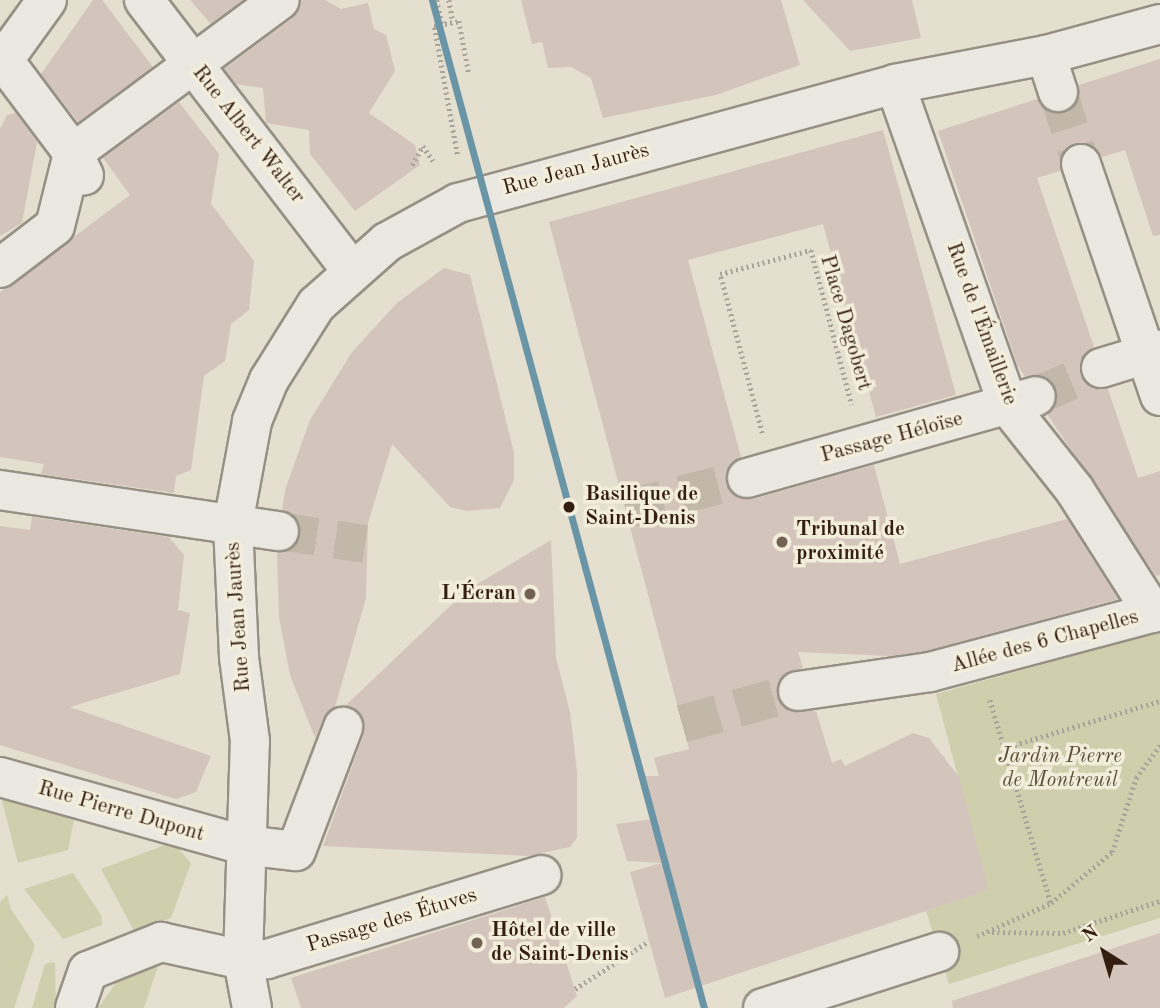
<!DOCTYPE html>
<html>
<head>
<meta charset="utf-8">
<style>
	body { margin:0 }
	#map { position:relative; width:1160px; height:1008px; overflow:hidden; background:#e4dfcf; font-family:"Old Standard TT",serif }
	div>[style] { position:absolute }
	.green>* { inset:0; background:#cfcfad }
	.building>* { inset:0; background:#d3c5bb }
	.minor-tunnel>* { height:38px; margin-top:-19px; transform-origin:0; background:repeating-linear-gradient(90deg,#c1b8a9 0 38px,transparent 0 57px) }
	.path>* { height:4.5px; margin-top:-2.25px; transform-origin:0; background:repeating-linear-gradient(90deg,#a8a49c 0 2px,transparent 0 5.5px) }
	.roads { filter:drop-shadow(2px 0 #969085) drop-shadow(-2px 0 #969085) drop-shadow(0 2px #969085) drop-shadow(0 -2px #969085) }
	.minor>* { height:38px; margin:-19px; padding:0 19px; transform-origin:19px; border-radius:19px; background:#eae8e0 }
	.metro-1>* { height:7px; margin:-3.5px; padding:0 3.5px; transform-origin:3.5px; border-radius:3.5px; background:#6a95a6 }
	.dots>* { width:19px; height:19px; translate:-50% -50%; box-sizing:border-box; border:4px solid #f3eddb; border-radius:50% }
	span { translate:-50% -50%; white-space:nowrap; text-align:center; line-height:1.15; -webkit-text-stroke:7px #f3eddb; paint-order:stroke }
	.street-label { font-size:21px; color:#331e10 }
	.stop-label { font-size:21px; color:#331e10; font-weight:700 }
	.left { translate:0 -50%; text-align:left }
	.poi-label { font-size:21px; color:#331e10; font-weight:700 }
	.right { translate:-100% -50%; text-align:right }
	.park-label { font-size:21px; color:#5c4f37; font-style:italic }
	.north { position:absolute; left:1069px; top:917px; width:70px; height:70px; -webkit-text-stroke:5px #f3eddb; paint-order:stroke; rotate:323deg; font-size:19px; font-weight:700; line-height:28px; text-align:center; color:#331e10 }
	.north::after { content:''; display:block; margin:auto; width:24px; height:32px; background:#331e10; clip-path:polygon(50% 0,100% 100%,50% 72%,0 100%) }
</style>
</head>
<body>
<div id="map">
	<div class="green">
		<div style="clip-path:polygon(1160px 632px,1160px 918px,949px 984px,926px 911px,988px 890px,936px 694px)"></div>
		<div style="clip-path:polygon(0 793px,75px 814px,68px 850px,18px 863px)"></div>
		<div style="clip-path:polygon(173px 842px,191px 863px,171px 918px,134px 931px,101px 869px)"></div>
		<div style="clip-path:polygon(73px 873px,101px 915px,102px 925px,63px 939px,24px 889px)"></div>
		<div style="clip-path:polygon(7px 895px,11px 909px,35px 945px,14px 1008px,0 1008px,0 902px)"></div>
		<div style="clip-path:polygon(160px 960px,144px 1008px,98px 1008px,126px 969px)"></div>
		<div style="clip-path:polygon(55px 962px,56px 1008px,32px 1008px,45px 964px)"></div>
	</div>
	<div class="building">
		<div style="clip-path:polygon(93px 0,102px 0,153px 67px,78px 122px,41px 74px)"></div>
		<div style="clip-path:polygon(190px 0,243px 0,211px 24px)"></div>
		<div style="clip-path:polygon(301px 0,325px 0,341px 9px,368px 3px,374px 29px,386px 35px,395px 71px,369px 113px,415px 145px,420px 165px,355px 211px,310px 154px,309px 130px,266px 123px,263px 88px,236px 84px,224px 69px,293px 18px)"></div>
		<div style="clip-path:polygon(521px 0,781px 0,800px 65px,716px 95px,603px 118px,591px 78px,571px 67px,548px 68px,542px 42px,532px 44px)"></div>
		<div style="clip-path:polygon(803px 0,912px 0,921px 38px,850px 51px)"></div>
		<div style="clip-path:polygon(1160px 59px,1160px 235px,1153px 236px,1125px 150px,1102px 157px,1095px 147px,1075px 143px,1064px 150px,1060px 171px,1037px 178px,1094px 347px,1080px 362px,1080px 375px,1095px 389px,1108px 389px,1138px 478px,1160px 471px,1160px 575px,1156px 576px,1047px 414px,1057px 401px,1052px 381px,1041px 375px,1025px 377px,1017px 364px,938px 131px,1037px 99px,1053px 113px,1065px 113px,1079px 97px,1079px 85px)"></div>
		<div style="clip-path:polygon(179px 102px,219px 154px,211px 204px,254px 261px,249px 310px,231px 324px,225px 361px,204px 376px,191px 470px,176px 476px,174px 493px,41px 474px,44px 464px,0 457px,0 292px,130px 195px,103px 158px)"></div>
		<div style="clip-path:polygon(16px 113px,37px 142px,22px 223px,0 236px,0 129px,7px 115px)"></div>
		<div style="clip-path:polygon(883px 130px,956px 395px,876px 417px,823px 224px,688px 260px,741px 457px,726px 472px,726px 485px,741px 499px,753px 499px,874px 465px,900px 564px,1067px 519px,1118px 599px,926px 651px,891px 656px,798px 652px,803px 668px,784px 674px,777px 695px,789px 711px,816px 711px,832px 763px,841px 759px,845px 766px,913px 733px,929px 738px,959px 777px,989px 890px,665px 998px,630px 872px,662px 863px,627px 861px,616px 824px,654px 819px,643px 776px,659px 776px,654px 758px,689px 749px,549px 222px)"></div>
		<div style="clip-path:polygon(444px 268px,470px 275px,514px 453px,514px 480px,500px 508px,467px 511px,450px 507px,392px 444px,368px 523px,366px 598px,335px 707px,323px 719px,315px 738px,290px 675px,279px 617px,277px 553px,296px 545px,301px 533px,293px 514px,282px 509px,286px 487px,310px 420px,352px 352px,397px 303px)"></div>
		<div style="clip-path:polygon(32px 517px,169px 537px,184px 555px,178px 610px,190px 613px,180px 674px,70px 707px,211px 756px,196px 792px,176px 799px,0 745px,0 526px,30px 530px)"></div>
		<div style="clip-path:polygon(551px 540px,556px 658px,570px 712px,577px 772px,577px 838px,570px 847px,528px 856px,323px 846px,364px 734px,360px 714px,345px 706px,466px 591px)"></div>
		<div style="clip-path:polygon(545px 897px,577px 996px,564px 1008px,301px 1008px,291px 978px)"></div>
		<div style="clip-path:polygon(1160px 933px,1160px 1008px,953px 1008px,952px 1001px)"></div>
	</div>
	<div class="minor-tunnel">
		<div style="left:1058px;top:92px;width:76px;rotate:72.3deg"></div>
		<div style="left:1036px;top:396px;width:71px;rotate:-23.3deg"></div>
		<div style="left:626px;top:509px;width:125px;rotate:-14.4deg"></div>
		<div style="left:279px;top:531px;width:87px;rotate:8.6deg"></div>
		<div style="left:682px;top:724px;width:121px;rotate:-15.9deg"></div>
	</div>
	<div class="path">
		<div style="left:437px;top:0;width:25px;rotate:78deg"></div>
		<div style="left:449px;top:0;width:22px;rotate:80deg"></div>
		<div style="left:457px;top:154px;width:130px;rotate:-100.2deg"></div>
		<div style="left:434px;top:26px;width:25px;rotate:-11deg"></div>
		<div style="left:459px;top:21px;width:54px;rotate:79.3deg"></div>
		<div style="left:412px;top:165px;width:22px;rotate:-60deg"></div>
		<div style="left:423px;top:146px;width:18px;rotate:56deg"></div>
		<div style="left:762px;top:433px;width:164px;rotate:-104.8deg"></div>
		<div style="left:720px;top:274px;width:94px;rotate:-14.8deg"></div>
		<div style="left:811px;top:250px;width:160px;rotate:75.2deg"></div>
		<div style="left:990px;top:700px;width:212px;rotate:73.3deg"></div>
		<div style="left:1004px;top:748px;width:163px;rotate:-16.8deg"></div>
		<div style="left:992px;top:932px;width:71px;rotate:0.8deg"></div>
		<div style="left:1063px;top:933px;width:102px;rotate:-18.3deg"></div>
		<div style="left:977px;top:936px;width:81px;rotate:-24deg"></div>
		<div style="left:1051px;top:903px;width:80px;rotate:-39.9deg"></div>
		<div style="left:1112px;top:852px;width:78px;rotate:-72deg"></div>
		<div style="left:1136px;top:778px;width:41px;rotate:-54deg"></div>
		<div style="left:575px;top:989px;width:88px;rotate:-33deg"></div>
	</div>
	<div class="roads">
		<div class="minor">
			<div style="left:144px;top:0;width:340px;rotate:52.5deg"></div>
			<div style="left:1046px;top:55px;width:39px;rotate:72deg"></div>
			<div style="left:4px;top:61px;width:115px;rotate:53.1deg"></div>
			<div style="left:73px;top:153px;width:25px;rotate:64deg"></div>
			<div style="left:0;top:65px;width:80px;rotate:-54.1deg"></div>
			<div style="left:895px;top:84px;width:343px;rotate:70.6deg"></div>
			<div style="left:1009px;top:407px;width:105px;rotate:51.6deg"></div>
			<div style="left:1074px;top:489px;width:147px;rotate:57.5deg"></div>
			<div style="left:1081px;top:164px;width:245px;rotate:71.2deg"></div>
			<div style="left:0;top:268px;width:69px;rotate:-37.4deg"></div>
			<div style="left:55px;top:226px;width:75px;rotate:-76.1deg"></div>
			<div style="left:73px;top:153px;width:257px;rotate:-36.5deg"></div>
			<div style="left:1101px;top:368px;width:62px;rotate:-17deg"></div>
			<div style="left:747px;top:478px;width:300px;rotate:-15.8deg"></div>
			<div style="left:0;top:490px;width:282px;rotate:8.4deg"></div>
			<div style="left:798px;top:691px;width:133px;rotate:-8.2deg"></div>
			<div style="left:930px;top:672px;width:238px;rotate:-14.9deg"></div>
			<div style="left:0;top:777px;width:252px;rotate:15.6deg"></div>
			<div style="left:243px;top:845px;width:53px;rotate:6.5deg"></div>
			<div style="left:296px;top:851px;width:133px;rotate:-69.2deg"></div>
			<div style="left:75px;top:1008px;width:39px;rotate:-71deg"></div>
			<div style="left:88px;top:971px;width:79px;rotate:-21.7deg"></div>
			<div style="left:161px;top:942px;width:84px;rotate:12.4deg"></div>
			<div style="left:243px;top:960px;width:24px;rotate:-2deg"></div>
			<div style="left:267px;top:959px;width:287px;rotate:-17deg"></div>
			<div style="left:252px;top:1008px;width:49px;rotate:-100.6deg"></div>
			<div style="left:243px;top:960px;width:219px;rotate:-88.2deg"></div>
			<div style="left:250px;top:741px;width:85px;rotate:-97.5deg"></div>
			<div style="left:239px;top:657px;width:133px;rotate:-92.6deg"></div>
			<div style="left:233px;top:524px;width:105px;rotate:-79.5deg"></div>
			<div style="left:252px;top:421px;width:44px;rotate:-67.5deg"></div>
			<div style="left:269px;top:380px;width:89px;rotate:-57.9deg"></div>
			<div style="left:316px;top:305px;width:95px;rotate:-41.6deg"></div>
			<div style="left:387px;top:242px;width:81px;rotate:-28.8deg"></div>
			<div style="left:458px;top:203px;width:453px;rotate:-15.2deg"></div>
			<div style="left:895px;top:84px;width:154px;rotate:-10.9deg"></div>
			<div style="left:1046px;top:55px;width:118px;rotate:-15.2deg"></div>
			<div style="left:763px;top:1008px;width:185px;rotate:-17.7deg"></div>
		</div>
	</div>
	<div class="metro-1">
		<div style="left:432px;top:0;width:1044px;rotate:74.9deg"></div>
	</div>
	<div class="dots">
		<div style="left:569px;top:507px;background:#331e10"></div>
		<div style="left:782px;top:542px;background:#716253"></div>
		<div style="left:530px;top:594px;background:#716253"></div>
		<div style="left:477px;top:943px;background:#716253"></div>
	</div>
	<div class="street-label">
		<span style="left:248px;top:135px;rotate:52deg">Rue Albert Walter</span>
		<span style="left:576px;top:170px;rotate:-15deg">Rue Jean Jaurès</span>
		<span style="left:845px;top:323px;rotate:74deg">Place Dagobert</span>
		<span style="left:981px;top:324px;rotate:70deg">Rue de l'Émaillerie</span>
		<span style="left:892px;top:438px;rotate:-15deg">Passage Héloïse</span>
		<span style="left:239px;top:617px;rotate:-94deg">Rue Jean Jaurès</span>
		<span style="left:1045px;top:642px;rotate:-15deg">Allée des 6 Chapelles</span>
		<span style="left:121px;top:812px;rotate:16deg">Rue Pierre Dupont</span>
		<span style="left:392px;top:921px;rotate:-17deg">Passage des Étuves</span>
	</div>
	<div class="stop-label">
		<span class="left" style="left:585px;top:507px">Basilique de<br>Saint-Denis</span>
	</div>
	<div class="poi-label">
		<span class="left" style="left:796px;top:542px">Tribunal de<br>proximité</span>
		<span class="right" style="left:516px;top:594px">L'Écran</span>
		<span class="left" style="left:491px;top:943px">Hôtel de ville<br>de Saint-Denis</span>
	</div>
	<div class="park-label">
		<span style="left:1060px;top:769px">Jardin Pierre<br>de Montreuil</span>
	</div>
	<div class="north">N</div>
</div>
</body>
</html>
